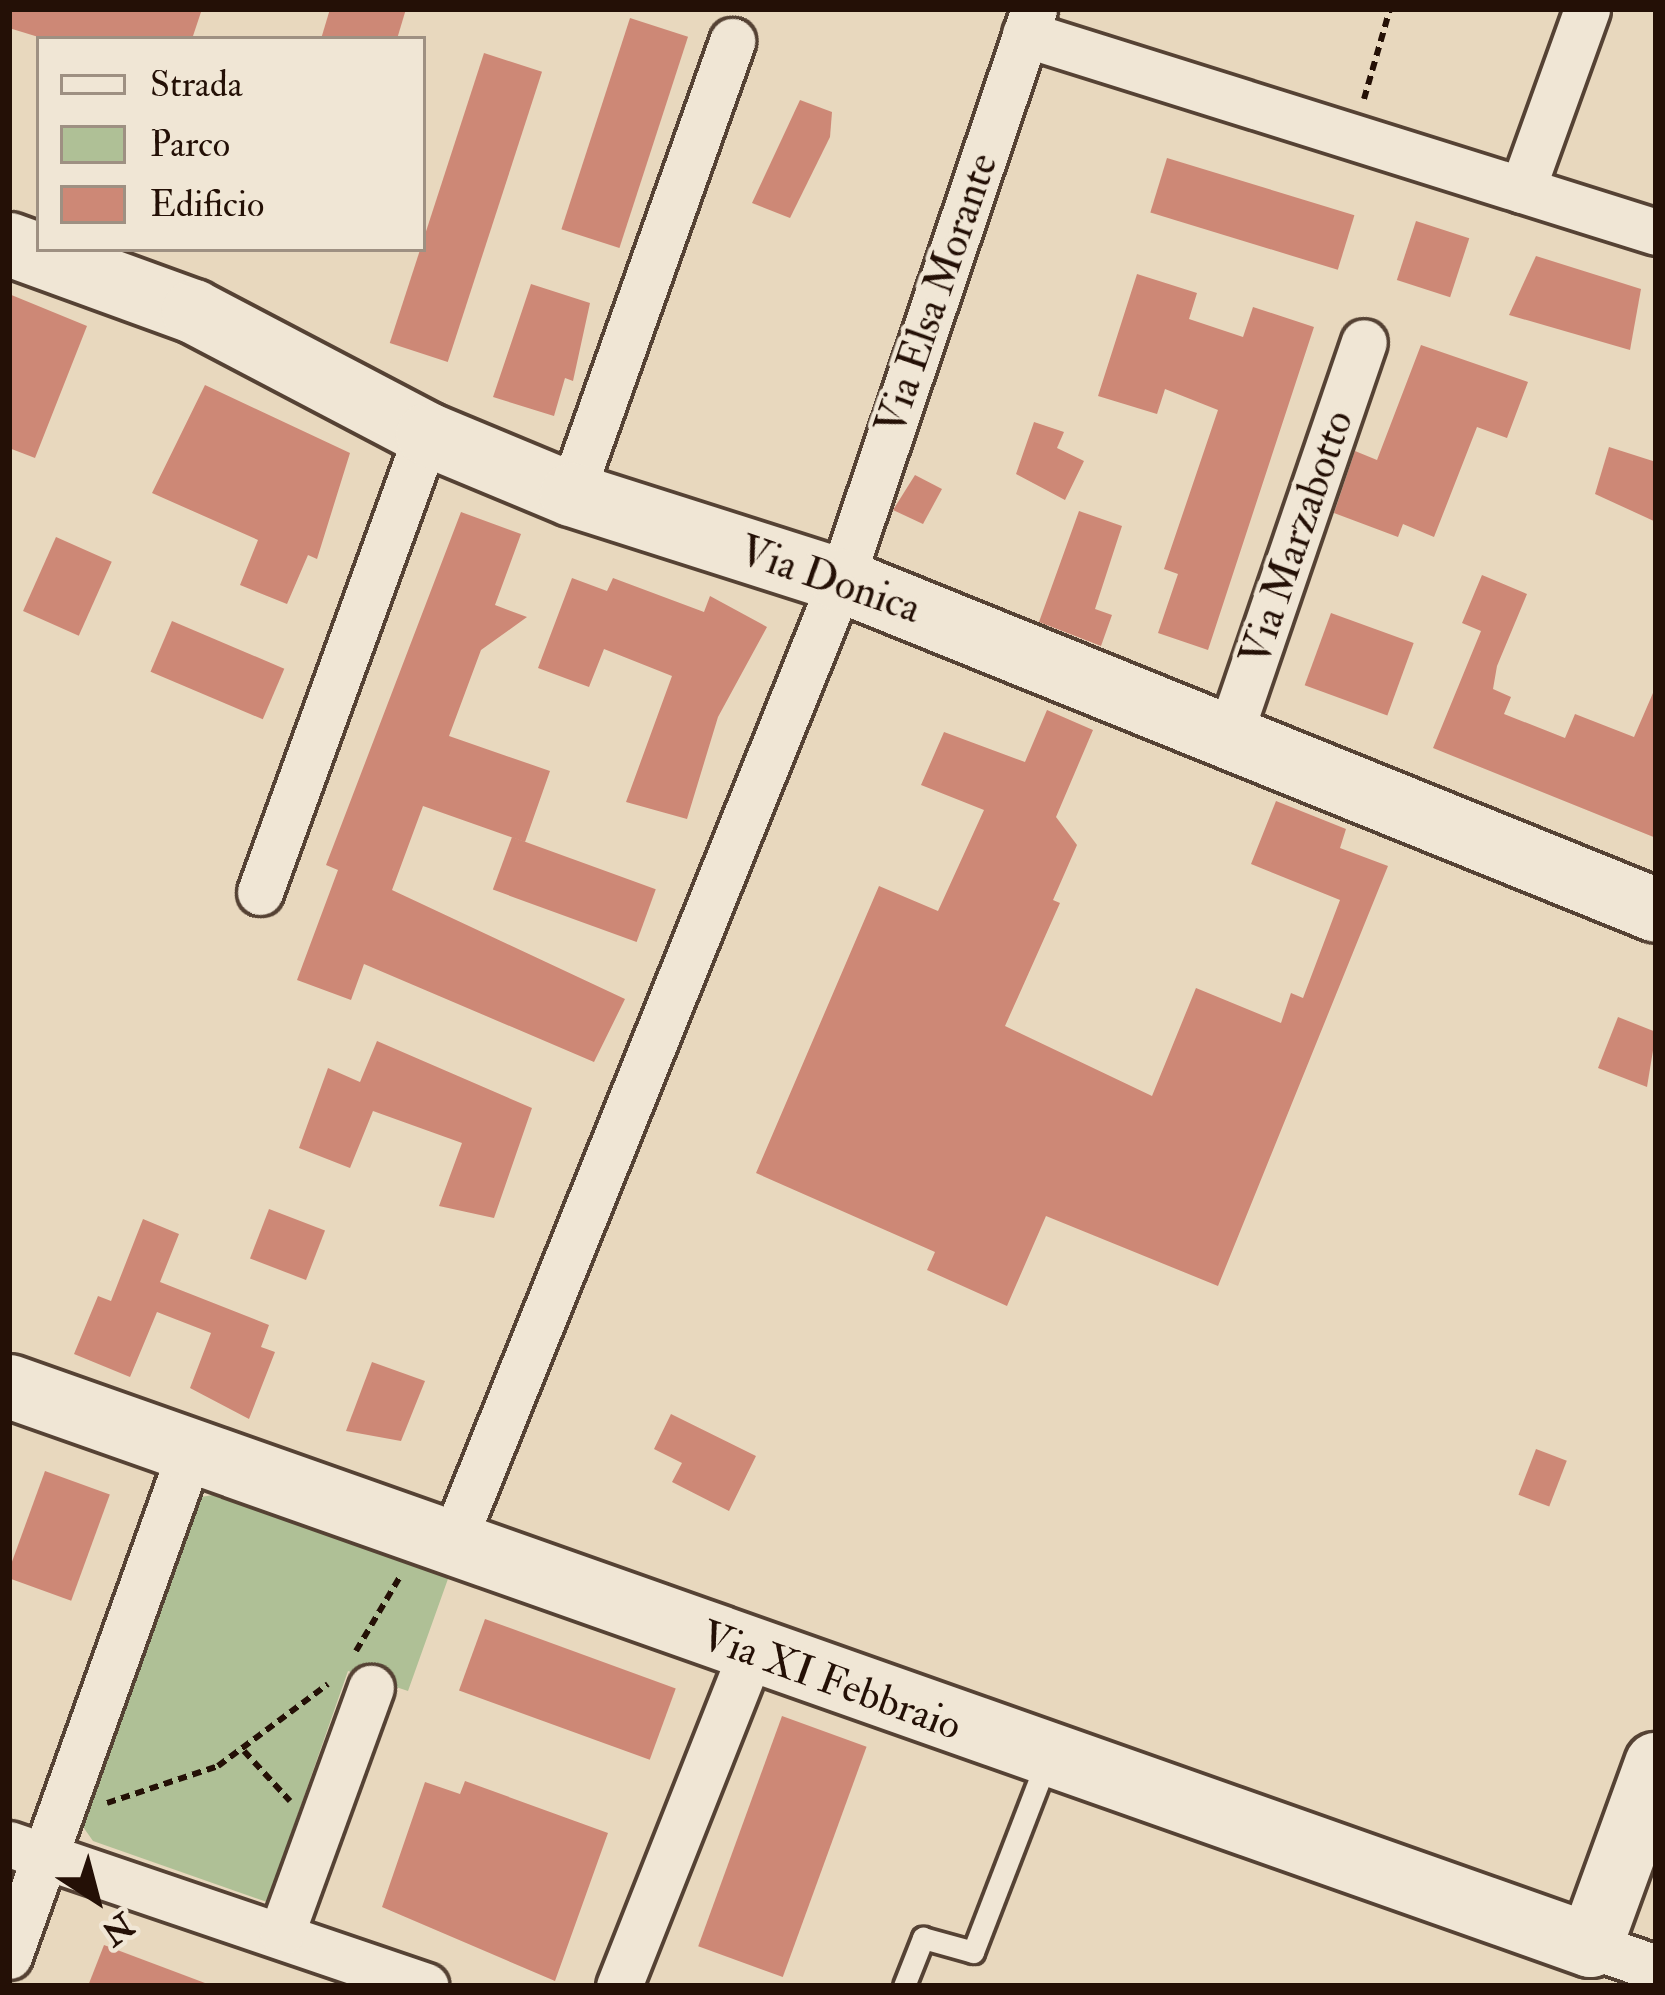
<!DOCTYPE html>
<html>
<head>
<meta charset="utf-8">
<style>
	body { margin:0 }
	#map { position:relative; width:1665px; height:1995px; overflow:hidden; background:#e8d8be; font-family:"IM FELL Double Pica",serif }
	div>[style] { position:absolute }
	.green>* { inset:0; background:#afc096 }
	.building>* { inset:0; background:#cd8876; transform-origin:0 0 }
	.path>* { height:6px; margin-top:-3px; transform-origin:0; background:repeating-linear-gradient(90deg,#241006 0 9px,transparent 0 15px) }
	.roads { filter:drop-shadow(3px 0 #554234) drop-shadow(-3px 0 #554234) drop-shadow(0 3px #554234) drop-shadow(0 -3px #554234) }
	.lane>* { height:21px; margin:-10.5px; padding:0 10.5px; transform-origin:10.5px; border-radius:10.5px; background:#f0e6d5 }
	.street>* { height:45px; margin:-22.5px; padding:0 22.5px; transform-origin:22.5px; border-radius:22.5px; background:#f0e6d5 }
	.secondary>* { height:63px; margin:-31.5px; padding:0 31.5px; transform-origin:31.5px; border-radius:31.5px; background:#f0e6d5 }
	span { translate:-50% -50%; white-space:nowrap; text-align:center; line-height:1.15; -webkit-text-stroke:9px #f0e6d5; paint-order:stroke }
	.street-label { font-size:42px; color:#241006 }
	.frame { position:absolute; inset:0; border:12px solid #241006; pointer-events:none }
	.legend { position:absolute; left:36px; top:36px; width:390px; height:216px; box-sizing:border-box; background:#f0e6d5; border:3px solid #9e9082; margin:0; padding:15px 21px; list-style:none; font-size:36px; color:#241006 }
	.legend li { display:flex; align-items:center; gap:24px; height:60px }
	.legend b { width:60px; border:3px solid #9e9082 }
	.north { position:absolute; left:36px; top:1839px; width:120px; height:120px; -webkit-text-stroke:9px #f0e6d5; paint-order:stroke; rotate:144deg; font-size:33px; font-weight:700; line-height:48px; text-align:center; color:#241006 }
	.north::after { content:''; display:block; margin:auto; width:42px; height:54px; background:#241006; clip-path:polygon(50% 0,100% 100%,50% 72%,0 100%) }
</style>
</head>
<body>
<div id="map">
	<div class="green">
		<div style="clip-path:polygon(219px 1494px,449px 1576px,408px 1691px,348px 1671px,267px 1902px,93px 1841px,81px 1824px,201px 1497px)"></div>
	</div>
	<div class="building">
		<div style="clip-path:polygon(9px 9px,202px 9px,192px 39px,45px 39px,9px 28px)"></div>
		<div style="clip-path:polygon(330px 9px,406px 9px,397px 39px,321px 39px)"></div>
		<div style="left:630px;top:18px;width:61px;height:222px;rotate:18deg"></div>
		<div style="left:484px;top:53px;width:61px;height:305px;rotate:18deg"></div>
		<div style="clip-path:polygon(800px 100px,832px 112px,830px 137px,790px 218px,752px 203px)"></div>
		<div style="left:1167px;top:158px;width:196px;height:57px;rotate:17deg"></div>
		<div style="left:1416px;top:221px;width:56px;height:62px;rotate:18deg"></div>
		<div style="clip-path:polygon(1536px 256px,1641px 289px,1630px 350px,1509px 315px)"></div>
		<div style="clip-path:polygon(1137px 274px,1197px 293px,1189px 319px,1243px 337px,1253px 307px,1314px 327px,1208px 650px,1158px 633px,1178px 574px,1164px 569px,1218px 410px,1165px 389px,1157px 414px,1098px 396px)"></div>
		<div style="clip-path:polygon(531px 284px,590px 303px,573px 381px,565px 378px,554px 416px,493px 397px)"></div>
		<div style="clip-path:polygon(9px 294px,87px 326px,35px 458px,9px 448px)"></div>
		<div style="clip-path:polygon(1421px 345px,1528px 382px,1507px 438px,1477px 427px,1434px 537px,1403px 524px,1398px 537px,1334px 513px,1355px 451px,1377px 460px)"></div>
		<div style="clip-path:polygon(205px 385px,350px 453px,317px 559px,308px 555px,287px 604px,240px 585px,258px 540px,152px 493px)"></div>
		<div style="clip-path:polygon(1034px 422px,1064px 432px,1057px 448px,1084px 461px,1065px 500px,1016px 474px)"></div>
		<div style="clip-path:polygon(1609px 447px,1656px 462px,1656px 522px,1595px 494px)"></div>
		<div style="clip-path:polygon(915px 475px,942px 489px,923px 524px,893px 510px)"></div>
		<div style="clip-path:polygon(1079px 511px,1122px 526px,1095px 609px,1112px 615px,1101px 646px,1039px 622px)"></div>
		<div style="clip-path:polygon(461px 512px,521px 534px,495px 605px,527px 617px,481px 650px,449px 736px,550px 771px,525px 842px,423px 806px,392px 890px,625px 999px,594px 1062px,364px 964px,351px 1000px,297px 980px,338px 870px,326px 865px)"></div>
		<div style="left:56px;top:537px;width:61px;height:81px;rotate:24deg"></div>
		<div style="clip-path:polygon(1482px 575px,1527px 594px,1497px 666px,1493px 689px,1511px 697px,1504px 714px,1565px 738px,1575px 714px,1634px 737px,1656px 686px,1656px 838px,1433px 748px,1481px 631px,1462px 623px)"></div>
		<div style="clip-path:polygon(572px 578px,607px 591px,613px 578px,704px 612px,710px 596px,767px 627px,718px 717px,687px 819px,626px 802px,672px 676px,604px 649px,589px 687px,538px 668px)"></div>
		<div style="left:1331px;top:613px;width:88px;height:77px;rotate:20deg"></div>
		<div style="left:172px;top:621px;width:122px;height:55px;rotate:23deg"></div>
		<div style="clip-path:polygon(1047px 710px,1093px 730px,1056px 817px,1077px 845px,1053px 900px,1060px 903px,1005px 1026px,1152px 1096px,1196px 988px,1281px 1023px,1291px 993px,1303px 998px,1340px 900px,1251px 864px,1276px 801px,1346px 829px,1340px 848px,1388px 866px,1218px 1286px,1046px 1216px,1007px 1306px,927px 1270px,935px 1252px,756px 1173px,879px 886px,938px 911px,984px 810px,921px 785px,944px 732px,1025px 762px)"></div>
		<div style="left:512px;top:837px;width:153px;height:56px;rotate:20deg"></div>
		<div style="clip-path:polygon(1618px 1017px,1656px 1032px,1647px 1087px,1598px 1068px)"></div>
		<div style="clip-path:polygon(377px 1041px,532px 1108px,494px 1218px,439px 1206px,462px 1143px,373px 1111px,350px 1168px,299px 1148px,328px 1068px,360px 1082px)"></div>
		<div style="left:269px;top:1209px;width:60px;height:53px;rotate:21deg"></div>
		<div style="clip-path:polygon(143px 1219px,179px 1234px,160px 1282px,269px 1325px,261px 1347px,275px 1352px,249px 1419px,190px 1388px,211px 1333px,157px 1312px,130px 1377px,74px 1354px,98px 1296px,111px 1301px)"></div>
		<div style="clip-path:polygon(372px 1362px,425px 1381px,401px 1441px,346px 1431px)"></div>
		<div style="clip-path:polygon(671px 1414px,756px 1456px,729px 1511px,672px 1482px,682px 1463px,654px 1449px)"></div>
		<div style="left:1536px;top:1449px;width:33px;height:49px;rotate:21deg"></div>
		<div style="left:45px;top:1471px;width:69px;height:113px;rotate:20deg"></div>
		<div style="left:485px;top:1619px;width:203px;height:76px;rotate:20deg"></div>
		<div style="left:782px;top:1716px;width:90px;height:245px;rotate:20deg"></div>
		<div style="clip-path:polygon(465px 1781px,608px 1833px,555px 1981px,382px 1907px,425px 1782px,460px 1794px)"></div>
		<div style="clip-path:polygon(104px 1945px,205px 1983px,204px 1986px,88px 1986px)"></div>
	</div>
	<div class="path">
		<div style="left:1364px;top:99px;width:94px;rotate:-73.9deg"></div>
		<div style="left:356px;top:1651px;width:88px;rotate:-59.4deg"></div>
		<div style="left:244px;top:1751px;width:68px;rotate:47.4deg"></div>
		<div style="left:107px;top:1803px;width:117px;rotate:-18.4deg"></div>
		<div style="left:218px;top:1766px;width:137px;rotate:-36.7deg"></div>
	</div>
	<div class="roads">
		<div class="lane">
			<div style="left:904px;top:1986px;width:52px;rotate:-68.4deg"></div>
			<div style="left:923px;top:1938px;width:52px;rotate:15.6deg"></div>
			<div style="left:973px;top:1952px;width:208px;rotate:-68.9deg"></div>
		</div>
		<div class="street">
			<div style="left:1025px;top:34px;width:661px;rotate:17.42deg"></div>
			<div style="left:1522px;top:190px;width:192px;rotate:-70.2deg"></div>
			<div style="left:571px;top:494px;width:481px;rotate:-70.4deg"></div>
			<div style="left:1230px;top:733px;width:413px;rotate:-71.1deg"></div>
			<div style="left:260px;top:892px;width:487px;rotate:-70deg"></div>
			<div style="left:452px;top:1544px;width:1040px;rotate:-68.02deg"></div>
			<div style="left:841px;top:580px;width:603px;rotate:-71.32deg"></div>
			<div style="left:9px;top:1844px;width:440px;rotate:18.8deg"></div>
			<div style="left:282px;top:1932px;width:260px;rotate:-70deg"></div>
			<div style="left:1590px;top:1945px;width:70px;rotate:19.2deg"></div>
			<div style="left:9px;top:1956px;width:536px;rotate:-70.25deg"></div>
			<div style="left:619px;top:1986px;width:359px;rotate:-68.4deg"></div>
		</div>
		<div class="secondary">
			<div style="left:9px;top:244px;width:196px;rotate:20deg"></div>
			<div style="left:193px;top:311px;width:264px;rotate:27.7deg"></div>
			<div style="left:427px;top:434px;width:156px;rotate:22.6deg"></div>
			<div style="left:571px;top:494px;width:283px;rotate:17.7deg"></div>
			<div style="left:841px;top:580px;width:879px;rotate:22.04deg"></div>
			<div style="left:9px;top:1386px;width:1677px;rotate:19.47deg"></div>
			<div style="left:1590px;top:1945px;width:193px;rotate:-70deg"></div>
		</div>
	</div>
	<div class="street-label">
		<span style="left:937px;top:294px;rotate:-71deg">Via Elsa Morante</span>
		<span style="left:1297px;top:538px;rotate:-71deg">Via Marzabotto</span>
		<span style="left:830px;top:580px;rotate:19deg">Via Donica</span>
		<span style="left:831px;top:1681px;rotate:20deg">Via XI Febbraio</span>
	</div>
	<div class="frame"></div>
	<ul class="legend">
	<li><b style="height:15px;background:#f0e6d5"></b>Strada</li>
	<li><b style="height:33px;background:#afc096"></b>Parco</li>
	<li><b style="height:33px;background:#cd8876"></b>Edificio</li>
	</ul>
	<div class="north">N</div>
</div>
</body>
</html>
